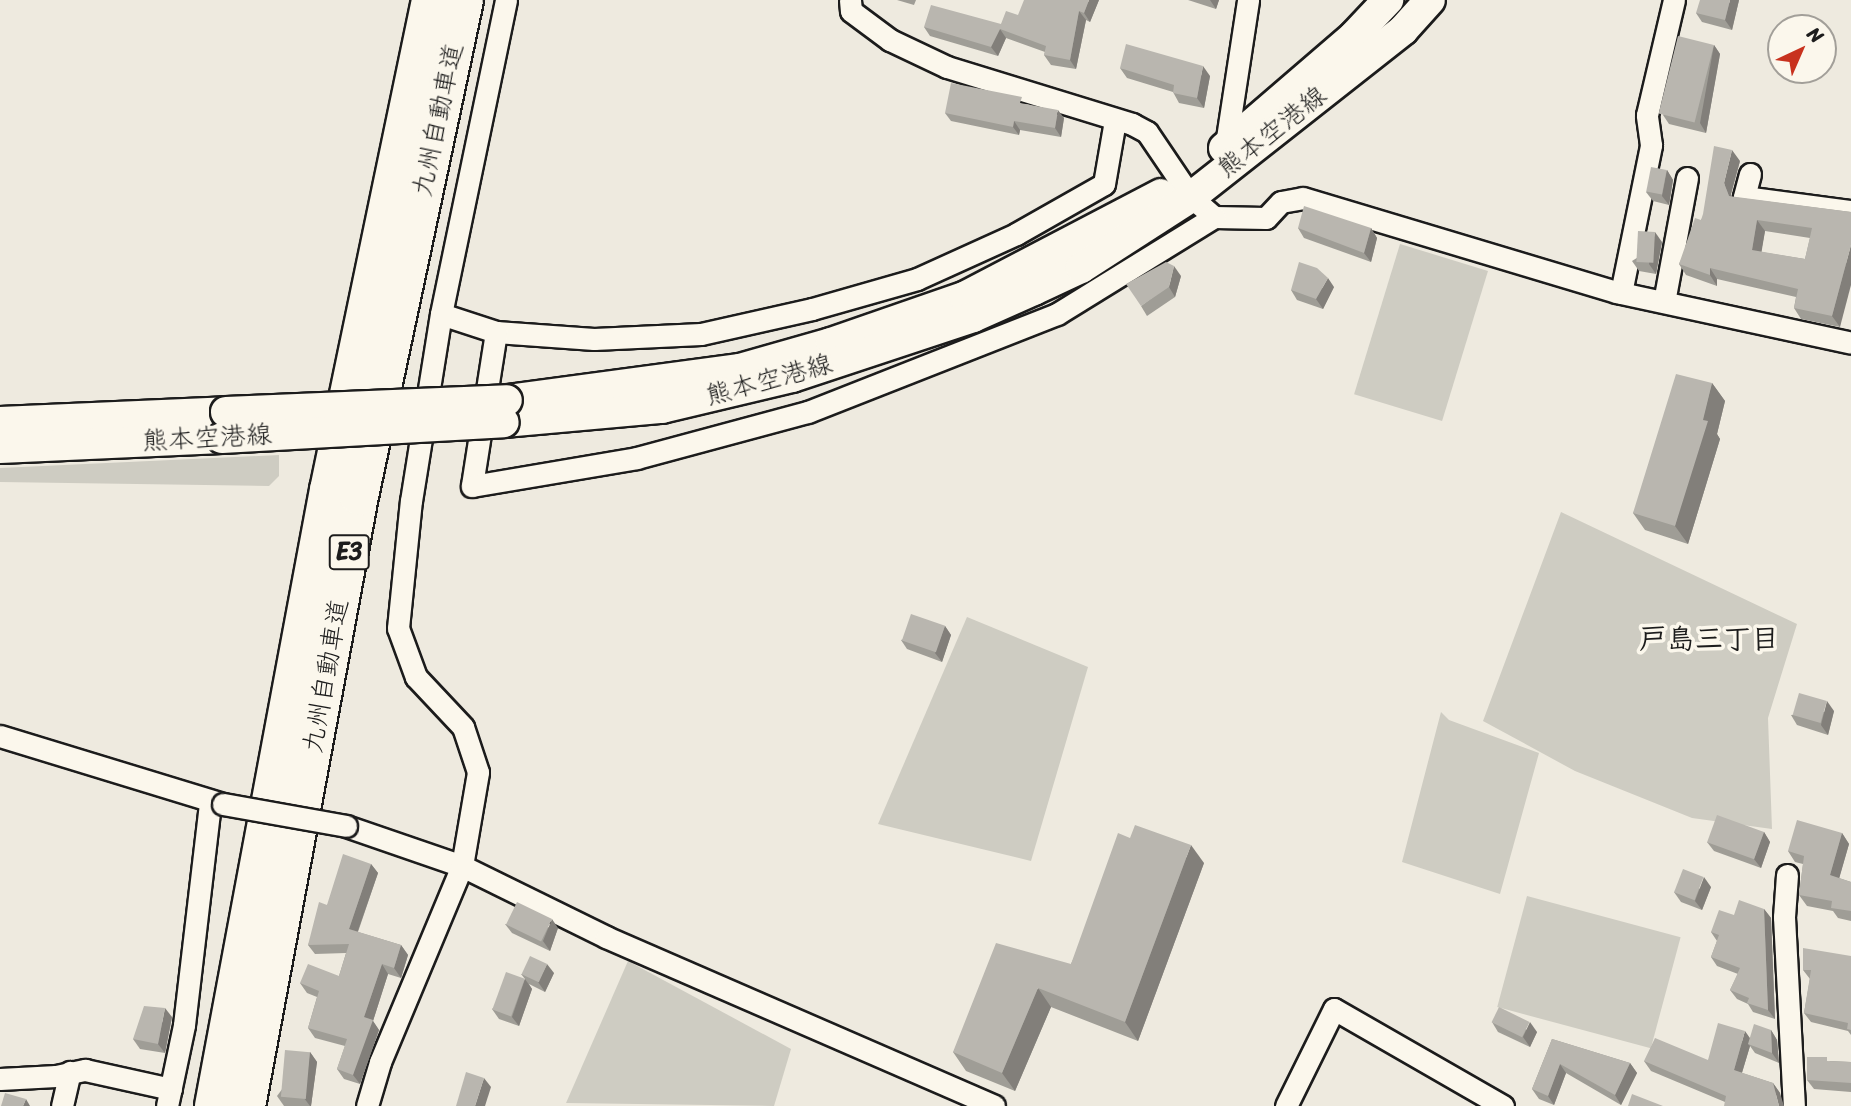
<!DOCTYPE html>
<html>
<head>
<meta charset="utf-8">
<style>
	body { margin:0 }
	#map { position:relative; width:1851px; height:1106px; overflow:hidden; background:#eeeadf; font-family:Sriracha,"Klee One",sans-serif }
	div>[style] { position:absolute }
	.green>* { inset:0; background:#ceccc2; transform-origin:0 0 }
	.roads { filter:drop-shadow(2px 0 #1c1c1c) drop-shadow(-2px 0 #1c1c1c) drop-shadow(0 2px #1c1c1c) drop-shadow(0 -2px #1c1c1c) }
	.street>* { height:21px; margin:-10.5px; padding:0 10.5px; transform-origin:10.5px; border-radius:10.5px; background:#fbf7ec }
	.secondary>* { height:30px; margin:-15px; padding:0 15px; transform-origin:15px; border-radius:15px; background:#fbf7ec }
	.highway>* { height:38px; margin:-19px; padding:0 19px; transform-origin:19px; border-radius:19px; background:#fbf7ec }
	.bridges { filter:drop-shadow(2px 0 #1c1c1c) drop-shadow(-2px 0 #1c1c1c) drop-shadow(0 2px #1c1c1c) drop-shadow(0 -2px #1c1c1c) }
	.street-bridge>* { height:21px; margin:-10.5px; padding:0 10.5px; transform-origin:10.5px; border-radius:10.5px; background:#fbf7ec }
	.secondary-bridge>* { height:30px; margin:-15px; padding:0 15px; transform-origin:15px; border-radius:15px; background:#fbf7ec }
	.wall>* { inset:0; background:#9f9d96 }
	.shaded-wall>* { inset:0; background:#827f7a }
	.building>* { inset:0; background:#b9b6af; transform-origin:0 0 }
	span { translate:-50% -50%; white-space:nowrap; text-align:center; line-height:1.15; -webkit-text-stroke:7px #fbf7ec; paint-order:stroke }
	.shield-label span { padding:2px 5px; background:#fbf7ec; border:2px solid; border-radius:5px; -webkit-text-stroke-width:0 }
	.shield-label { font-size:24px; color:#1c1c1c; font-weight:700 }
	.street-label { font-size:26px; color:#1c1c1c }
	.neighbourhood-label { font-size:28px; color:#1c1c1c; font-weight:700 }
	.north { position:absolute; left:1767px; top:14px; width:70px; height:70px; box-sizing:border-box; background:#fbf7ec; border:2px solid #a29f99; border-radius:50%; rotate:44deg; font-size:19px; font-weight:700; line-height:28px; text-align:center; color:#1c1c1c }
	.north::after { content:''; display:block; margin:auto; width:24px; height:32px; background:#c8321e; clip-path:polygon(50% 0,100% 100%,50% 72%,0 100%) }
</style>
</head>
<body>
<div id="map">
	<div class="green">
		<div style="left:1400px;top:244px;width:92px;height:157px;rotate:17deg"></div>
		<div style="clip-path:polygon(279px 455px,279px 476px,269px 486px,0 482px,0 468px)"></div>
		<div style="clip-path:polygon(1561px 512px,1797px 624px,1768px 718px,1772px 829px,1692px 818px,1575px 771px,1483px 721px)"></div>
		<div style="clip-path:polygon(967px 617px,1088px 667px,1031px 861px,878px 824px)"></div>
		<div style="clip-path:polygon(1441px 712px,1449px 720px,1539px 753px,1500px 894px,1402px 862px)"></div>
		<div style="left:1527px;top:896px;width:159px;height:115px;rotate:15deg"></div>
		<div style="clip-path:polygon(628px 961px,791px 1049px,774px 1106px,566px 1103px)"></div>
	</div>
	<div class="roads">
		<div class="street">
			<div style="left:850px;top:0;width:11px;rotate:85deg"></div>
			<div style="left:851px;top:11px;width:49px;rotate:36.6deg"></div>
			<div style="left:890px;top:40px;width:63px;rotate:25.3deg"></div>
			<div style="left:947px;top:67px;width:194px;rotate:17.1deg"></div>
			<div style="left:1132px;top:124px;width:17px;rotate:28deg"></div>
			<div style="left:1147px;top:132px;width:78px;rotate:55.9deg"></div>
			<div style="left:1191px;top:197px;width:30px;rotate:41deg"></div>
			<div style="left:1214px;top:217px;width:52px;rotate:1.1deg"></div>
			<div style="left:1266px;top:218px;width:22px;rotate:-47deg"></div>
			<div style="left:1281px;top:202px;width:22px;rotate:-10deg"></div>
			<div style="left:1303px;top:198px;width:327px;rotate:16.7deg"></div>
			<div style="left:1616px;top:292px;width:240px;rotate:12.2deg"></div>
			<div style="left:1225px;top:151px;width:153px;rotate:-81.3deg"></div>
			<div style="left:1750px;top:174px;width:24px;rotate:105deg"></div>
			<div style="left:1744px;top:197px;width:108px;rotate:7.5deg"></div>
			<div style="left:1621px;top:293px;width:151px;rotate:-78.5deg"></div>
			<div style="left:1651px;top:145px;width:30px;rotate:-98deg"></div>
			<div style="left:1647px;top:115px;width:118px;rotate:-76.8deg"></div>
			<div style="left:1664px;top:302px;width:126px;rotate:-79.5deg"></div>
			<div style="left:441px;top:314px;width:58px;rotate:18.1deg"></div>
			<div style="left:496px;top:332px;width:98px;rotate:4.1deg"></div>
			<div style="left:594px;top:339px;width:107px;rotate:-2.7deg"></div>
			<div style="left:701px;top:334px;width:114px;rotate:-12.7deg"></div>
			<div style="left:812px;top:309px;width:109px;rotate:-15.9deg"></div>
			<div style="left:917px;top:279px;width:109px;rotate:-24.4deg"></div>
			<div style="left:1016px;top:234px;width:101px;rotate:-29.6deg"></div>
			<div style="left:1104px;top:184px;width:65px;rotate:-80.2deg"></div>
			<div style="left:496px;top:332px;width:156px;rotate:98.9deg"></div>
			<div style="left:472px;top:486px;width:167px;rotate:-9.6deg"></div>
			<div style="left:637px;top:458px;width:177px;rotate:-15.1deg"></div>
			<div style="left:808px;top:412px;width:268px;rotate:-21.5deg"></div>
			<div style="left:1057px;top:314px;width:185px;rotate:-31.7deg"></div>
			<div style="left:0;top:736px;width:232px;rotate:17deg"></div>
			<div style="left:346px;top:826px;width:123px;rotate:19deg"></div>
			<div style="left:462px;top:866px;width:161px;rotate:26.2deg"></div>
			<div style="left:606px;top:937px;width:423px;rotate:23.5deg"></div>
			<div style="left:1787px;top:875px;width:42px;rotate:94.1deg"></div>
			<div style="left:1784px;top:917px;width:189px;rotate:87deg"></div>
			<div style="left:0;top:1079px;width:56px;rotate:-3.1deg"></div>
			<div style="left:56px;top:1076px;width:30px;rotate:-12deg"></div>
			<div style="left:85px;top:1070px;width:88px;rotate:12.5deg"></div>
			<div style="left:62px;top:1106px;width:35px;rotate:-77deg"></div>
			<div style="left:167px;top:1106px;width:83px;rotate:-78.1deg"></div>
			<div style="left:184px;top:1025px;width:225px;rotate:-83.3deg"></div>
			<div style="left:367px;top:1106px;width:46px;rotate:-73.5deg"></div>
			<div style="left:380px;top:1062px;width:212px;rotate:-67.3deg"></div>
			<div style="left:462px;top:866px;width:95px;rotate:-80.3deg"></div>
			<div style="left:478px;top:772px;width:47px;rotate:-108.4deg"></div>
			<div style="left:463px;top:727px;width:69px;rotate:-133.2deg"></div>
			<div style="left:416px;top:677px;width:52px;rotate:-110.2deg"></div>
			<div style="left:398px;top:628px;width:128px;rotate:-84.2deg"></div>
			<div style="left:411px;top:501px;width:189px;rotate:-80.9deg"></div>
			<div style="left:441px;top:314px;width:321px;rotate:-78.3deg"></div>
			<div style="left:1286px;top:1106px;width:108px;rotate:-63.7deg"></div>
			<div style="left:1334px;top:1009px;width:195px;rotate:29.9deg"></div>
		</div>
		<div class="secondary">
			<div style="left:1224px;top:148px;width:172px;rotate:-40.7deg"></div>
			<div style="left:1354px;top:36px;width:50px;rotate:-46.6deg"></div>
			<div style="left:507px;top:400px;width:235px;rotate:-7.6deg"></div>
			<div style="left:740px;top:369px;width:95px;rotate:-15.9deg"></div>
			<div style="left:831px;top:343px;width:141px;rotate:-19.1deg"></div>
			<div style="left:964px;top:297px;width:222px;rotate:-27.6deg"></div>
			<div style="left:0;top:422px;width:226px;rotate:-2.5deg"></div>
			<div style="left:504px;top:422px;width:159px;rotate:-5.1deg"></div>
			<div style="left:662px;top:408px;width:134px;rotate:-13.4deg"></div>
			<div style="left:792px;top:377px;width:191px;rotate:-18.3deg"></div>
			<div style="left:973px;top:317px;width:67px;rotate:-23.9deg"></div>
			<div style="left:1034px;top:290px;width:52px;rotate:-25.1deg"></div>
			<div style="left:1081px;top:268px;width:131px;rotate:-32.8deg"></div>
			<div style="left:1191px;top:197px;width:270px;rotate:-38.2deg"></div>
			<div style="left:1403px;top:30px;width:40px;rotate:-48deg"></div>
			<div style="left:0;top:448px;width:222px;rotate:-2.6deg"></div>
		</div>
		<div class="highway">
			<div style="left:214px;top:1106px;width:627px;rotate:-79.43deg"></div>
			<div style="left:329px;top:490px;width:501px;rotate:-78.24deg"></div>
			<div style="left:246px;top:1106px;width:620px;rotate:-79.51deg"></div>
			<div style="left:359px;top:496px;width:507px;rotate:-78.05deg"></div>
		</div>
	</div>
	<div class="bridges">
		<div class="street-bridge">
			<div style="left:223px;top:804px;width:125px;rotate:10.1deg"></div>
		</div>
		<div class="secondary-bridge">
			<div style="left:226px;top:412px;width:281px;rotate:-2.4deg"></div>
			<div style="left:222px;top:438px;width:282px;rotate:-3.2deg"></div>
		</div>
	</div>
	<div class="wall">
		<div style="clip-path:polygon(897px 0,916px 0,914px 5px)"></div>
		<div style="clip-path:polygon(1099px 0,1090px 22px,1086px 20px,1076px 69px,1051px 65px,1044px 55px,1045px 52px,1006px 38px,998px 56px,930px 36px,924px 27px,1001px 24px,1018px 15px)"></div>
		<div style="clip-path:polygon(1188px 0,1219px 0,1216px 9px)"></div>
		<div style="clip-path:polygon(1739px 0,1732px 30px,1702px 22px,1696px 13px)"></div>
		<div style="clip-path:polygon(1714px 45px,1720px 54px,1706px 133px,1669px 124px,1663px 115px)"></div>
		<div style="clip-path:polygon(1120px 68px,1210px 76px,1204px 108px,1179px 103px,1173px 92px,1127px 78px)"></div>
		<div style="clip-path:polygon(1027px 104px,1064px 118px,1061px 137px,1020px 130px,1019px 135px,951px 121px,945px 113px)"></div>
		<div style="clip-path:polygon(evenodd,1740px 161px,1731px 194px,1732px 197px,1851px 212px,1840px 327px,1801px 319px,1794px 308px,1796px 297px,1717px 279px,1717px 286px,1686px 275px,1679px 264px,1701px 220px,1740px 161px,1765px 231px,1810px 238px,1805px 259px,1761px 252px,1765px 231px)"></div>
		<div style="clip-path:polygon(1667px 170px,1673px 180px,1669px 205px,1653px 201px,1646px 192px)"></div>
		<div style="clip-path:polygon(1298px 228px,1371px 228px,1377px 238px,1371px 262px,1304px 238px)"></div>
		<div style="clip-path:polygon(1662px 242px,1656px 274px,1639px 271px,1632px 261px)"></div>
		<div style="clip-path:polygon(1181px 276px,1175px 297px,1147px 316px,1141px 306px)"></div>
		<div style="clip-path:polygon(1334px 287px,1323px 309px,1297px 300px,1291px 290px)"></div>
		<div style="clip-path:polygon(1712px 383px,1725px 401px,1717px 434px,1720px 439px,1688px 544px,1645px 530px,1633px 513px)"></div>
		<div style="clip-path:polygon(945px 626px,951px 635px,942px 662px,907px 649px,901px 640px)"></div>
		<div style="clip-path:polygon(1834px 711px,1828px 735px,1797px 725px,1791px 715px)"></div>
		<div style="clip-path:polygon(1764px 832px,1770px 842px,1761px 868px,1714px 851px,1707px 842px)"></div>
		<div style="clip-path:polygon(1842px 833px,1849px 844px,1839px 878px,1851px 882px,1851px 921px,1838px 918px,1833px 911px,1807px 906px,1799px 895px,1803px 864px,1795px 862px,1788px 851px)"></div>
		<div style="clip-path:polygon(1130px 838px,1204px 863px,1138px 1041px,1051px 1007px,1015px 1091px,966px 1071px,953px 1052px,1071px 964px)"></div>
		<div style="clip-path:polygon(371px 864px,378px 873px,358px 932px,401px 945px,408px 955px,401px 978px,388px 974px,373px 1021px,379px 1030px,360px 1084px,344px 1079px,337px 1069px,345px 1046px,315px 1038px,308px 1028px,317px 997px,307px 993px,300px 983px,339px 976px,346px 953px,315px 954px,308px 945px,327px 905px)"></div>
		<div style="clip-path:polygon(1711px 887px,1702px 910px,1681px 902px,1674px 892px)"></div>
		<div style="clip-path:polygon(1764px 909px,1771px 918px,1775px 1019px,1753px 1012px,1748px 1004px,1737px 999px,1730px 990px,1738px 974px,1717px 966px,1711px 957px,1717px 941px,1711px 932px,1734px 915px)"></div>
		<div style="clip-path:polygon(505px 924px,558px 928px,550px 951px,512px 933px)"></div>
		<div style="clip-path:polygon(1851px 956px,1851px 1035px,1848px 1031px,1811px 1022px,1804px 1013px,1810px 979px,1803px 970px)"></div>
		<div style="clip-path:polygon(554px 973px,545px 992px,529px 984px,532px 989px,519px 1026px,499px 1019px,492px 1009px,525px 979px,521px 974px)"></div>
		<div style="clip-path:polygon(172px 1017px,165px 1053px,140px 1049px,133px 1039px)"></div>
		<div style="clip-path:polygon(1492px 1022px,1537px 1032px,1530px 1047px,1498px 1032px)"></div>
		<div style="clip-path:polygon(1771px 1030px,1777px 1040px,1779px 1063px,1755px 1053px,1750px 1046px,1742px 1073px,1773px 1083px,1780px 1093px,1725px 1102px,1651px 1071px,1644px 1061px,1708px 1060px,1750px 1038px)"></div>
		<div style="clip-path:polygon(1552px 1039px,1630px 1063px,1637px 1073px,1621px 1105px,1566px 1073px,1554px 1105px,1539px 1099px,1532px 1089px)"></div>
		<div style="clip-path:polygon(310px 1052px,317px 1062px,311px 1106px,284px 1106px,277px 1096px)"></div>
		<div style="clip-path:polygon(1830px 1061px,1851px 1062px,1851px 1092px,1814px 1089px,1807px 1080px)"></div>
	</div>
	<div class="shaded-wall">
		<div style="clip-path:polygon(1089px 0,1099px 0,1090px 22px,1084px 13px)"></div>
		<div style="clip-path:polygon(1210px 0,1219px 0,1216px 9px)"></div>
		<div style="clip-path:polygon(1730px 0,1739px 0,1732px 30px,1725px 20px)"></div>
		<div style="clip-path:polygon(1079px 11px,1086px 20px,1076px 69px,1070px 60px)"></div>
		<div style="clip-path:polygon(1000px 29px,1006px 38px,998px 56px,991px 47px)"></div>
		<div style="clip-path:polygon(1714px 45px,1720px 54px,1706px 133px,1700px 123px)"></div>
		<div style="clip-path:polygon(1203px 66px,1210px 76px,1204px 108px,1197px 98px)"></div>
		<div style="clip-path:polygon(1058px 110px,1064px 118px,1061px 137px,1055px 128px)"></div>
		<div style="clip-path:polygon(1014px 121px,1020px 130px,1019px 135px,1013px 127px)"></div>
		<div style="clip-path:polygon(1732px 150px,1740px 161px,1731px 194px,1736px 207px,1729px 196px,1724px 183px)"></div>
		<div style="clip-path:polygon(1667px 170px,1673px 180px,1669px 205px,1662px 196px)"></div>
		<div style="clip-path:polygon(1757px 220px,1765px 231px,1760px 261px,1752px 250px)"></div>
		<div style="clip-path:polygon(1371px 228px,1377px 238px,1371px 262px,1364px 253px)"></div>
		<div style="clip-path:polygon(1655px 232px,1662px 242px,1656px 274px,1649px 264px)"></div>
		<div style="clip-path:polygon(1851px 245px,1851px 285px,1840px 327px,1832px 316px)"></div>
		<div style="clip-path:polygon(1174px 266px,1181px 276px,1175px 297px,1169px 287px)"></div>
		<div style="clip-path:polygon(1710px 268px,1717px 279px,1717px 286px,1710px 275px)"></div>
		<div style="clip-path:polygon(1328px 278px,1334px 287px,1323px 309px,1316px 299px)"></div>
		<div style="clip-path:polygon(1712px 383px,1725px 401px,1717px 434px,1720px 439px,1688px 544px,1675px 526px)"></div>
		<div style="clip-path:polygon(945px 626px,951px 635px,942px 662px,935px 653px)"></div>
		<div style="clip-path:polygon(1827px 701px,1834px 711px,1828px 735px,1821px 725px)"></div>
		<div style="clip-path:polygon(1764px 832px,1770px 842px,1761px 868px,1754px 859px)"></div>
		<div style="clip-path:polygon(1842px 833px,1849px 844px,1837px 886px,1830px 875px)"></div>
		<div style="clip-path:polygon(1191px 845px,1204px 863px,1138px 1041px,1125px 1022px)"></div>
		<div style="clip-path:polygon(371px 864px,378px 873px,355px 939px,349px 929px)"></div>
		<div style="clip-path:polygon(1704px 877px,1711px 887px,1702px 910px,1695px 901px)"></div>
		<div style="clip-path:polygon(1764px 909px,1771px 918px,1775px 1019px,1768px 1010px)"></div>
		<div style="clip-path:polygon(552px 919px,558px 928px,550px 951px,543px 941px)"></div>
		<div style="clip-path:polygon(401px 945px,408px 955px,401px 978px,394px 968px)"></div>
		<div style="clip-path:polygon(382px 964px,388px 974px,373px 1021px,379px 1030px,360px 1084px,353px 1075px,364px 1017px)"></div>
		<div style="clip-path:polygon(547px 964px,554px 973px,545px 992px,538px 982px)"></div>
		<div style="clip-path:polygon(525px 979px,532px 989px,519px 1026px,512px 1017px)"></div>
		<div style="clip-path:polygon(1038px 988px,1051px 1007px,1015px 1091px,1002px 1073px)"></div>
		<div style="clip-path:polygon(165px 1008px,172px 1017px,165px 1053px,158px 1044px)"></div>
		<div style="clip-path:polygon(1530px 1022px,1537px 1032px,1530px 1047px,1523px 1037px)"></div>
		<div style="clip-path:polygon(1771px 1030px,1777px 1040px,1779px 1063px,1772px 1053px)"></div>
		<div style="clip-path:polygon(1745px 1031px,1752px 1041px,1748px 1044px,1750px 1046px,1740px 1079px,1734px 1070px)"></div>
		<div style="clip-path:polygon(310px 1052px,317px 1062px,311px 1106px,310px 1106px,304px 1098px)"></div>
		<div style="clip-path:polygon(1630px 1063px,1637px 1073px,1621px 1105px,1615px 1095px)"></div>
		<div style="clip-path:polygon(1560px 1064px,1566px 1073px,1554px 1105px,1548px 1096px)"></div>
		<div style="clip-path:polygon(484px 1078px,491px 1087px,485px 1106px,475px 1106px)"></div>
		<div style="clip-path:polygon(1773px 1083px,1780px 1093px,1784px 1106px,1779px 1106px)"></div>
		<div style="clip-path:polygon(26px 1099px,30px 1106px,23px 1106px)"></div>
	</div>
	<div class="building">
		<div style="clip-path:polygon(1024px 0,1089px 0,1084px 13px,1079px 11px,1070px 60px,1044px 55px,1046px 46px,1000px 29px,991px 47px,924px 27px,931px 5px,1001px 24px,1006px 11px,1018px 15px)"></div>
		<div style="clip-path:polygon(1700px 0,1730px 0,1725px 20px,1696px 13px)"></div>
		<div style="left:1678px;top:36px;width:37px;height:80px;rotate:14deg"></div>
		<div style="clip-path:polygon(1126px 44px,1203px 66px,1197px 98px,1173px 93px,1174px 85px,1120px 68px)"></div>
		<div style="clip-path:polygon(951px 83px,1022px 97px,1020px 103px,1058px 110px,1055px 128px,1014px 121px,1013px 127px,945px 113px)"></div>
		<div style="clip-path:polygon(evenodd,1714px 146px,1732px 150px,1724px 183px,1729px 196px,1851px 212px,1851px 245px,1832px 316px,1794px 308px,1798px 289px,1710px 268px,1710px 275px,1679px 264px,1695px 218px,1701px 220px,1703px 214px,1714px 146px,1757px 220px,1812px 228px,1805px 259px,1752px 250px,1757px 220px)"></div>
		<div style="left:1651px;top:167px;width:16px;height:25px;rotate:11deg"></div>
		<div style="clip-path:polygon(1304px 206px,1371px 228px,1364px 253px,1298px 228px)"></div>
		<div style="left:1638px;top:231px;width:17px;height:31px;rotate:3deg"></div>
		<div style="clip-path:polygon(1166px 262px,1174px 266px,1169px 287px,1141px 306px,1126px 284px)"></div>
		<div style="clip-path:polygon(1299px 262px,1317px 268px,1328px 278px,1316px 299px,1291px 290px)"></div>
		<div style="clip-path:polygon(1676px 374px,1712px 383px,1703px 420px,1708px 421px,1675px 526px,1633px 513px)"></div>
		<div style="left:911px;top:614px;width:36px;height:28px;rotate:19deg"></div>
		<div style="left:1799px;top:693px;width:29px;height:23px;rotate:16deg"></div>
		<div style="left:1717px;top:815px;width:50px;height:29px;rotate:20deg"></div>
		<div style="clip-path:polygon(1797px 820px,1842px 833px,1830px 875px,1851px 882px,1851px 911px,1831px 908px,1832px 901px,1799px 895px,1804px 856px,1788px 851px)"></div>
		<div style="clip-path:polygon(1135px 825px,1191px 845px,1125px 1022px,1038px 988px,1002px 1073px,953px 1052px,996px 943px,1071px 964px,1118px 833px,1130px 838px)"></div>
		<div style="clip-path:polygon(343px 854px,371px 864px,349px 929px,401px 945px,394px 968px,382px 964px,364px 1017px,373px 1020px,353px 1075px,337px 1069px,347px 1039px,308px 1028px,319px 991px,300px 983px,308px 964px,339px 976px,349px 944px,308px 945px,319px 902px,327px 905px)"></div>
		<div style="left:1683px;top:869px;width:22px;height:25px;rotate:21deg"></div>
		<div style="clip-path:polygon(1739px 900px,1764px 909px,1768px 1010px,1747px 1003px,1749px 998px,1730px 990px,1740px 968px,1711px 957px,1719px 935px,1711px 932px,1719px 910px,1734px 915px)"></div>
		<div style="left:517px;top:902px;width:39px;height:25px;rotate:26deg"></div>
		<div style="clip-path:polygon(1803px 948px,1851px 956px,1851px 1030px,1847px 1029px,1848px 1023px,1804px 1013px,1811px 970px,1803px 970px)"></div>
		<div style="left:530px;top:956px;width:19px;height:20px;rotate:25deg"></div>
		<div style="left:506px;top:972px;width:20px;height:40px;rotate:20deg"></div>
		<div style="clip-path:polygon(144px 1006px,165px 1008px,158px 1044px,133px 1039px)"></div>
		<div style="left:1499px;top:1007px;width:34px;height:17px;rotate:26deg"></div>
		<div style="clip-path:polygon(1718px 1023px,1745px 1031px,1734px 1070px,1773px 1083px,1779px 1106px,1724px 1106px,1726px 1096px,1644px 1061px,1655px 1038px,1708px 1060px)"></div>
		<div style="clip-path:polygon(1754px 1024px,1771px 1030px,1772px 1053px,1748px 1044px)"></div>
		<div style="clip-path:polygon(1552px 1039px,1630px 1063px,1615px 1095px,1560px 1064px,1548px 1096px,1532px 1089px)"></div>
		<div style="left:285px;top:1050px;width:25px;height:47px;rotate:5deg"></div>
		<div style="clip-path:polygon(1807px 1057px,1827px 1057px,1827px 1061px,1851px 1062px,1851px 1083px,1807px 1080px)"></div>
		<div style="clip-path:polygon(466px 1072px,484px 1078px,475px 1106px,456px 1106px)"></div>
		<div style="clip-path:polygon(5px 1093px,26px 1099px,23px 1106px,1px 1106px)"></div>
		<div style="clip-path:polygon(1632px 1094px,1663px 1106px,1628px 1106px)"></div>
	</div>
	<div class="shield-label">
		<span style="left:349px;top:552px">E3</span>
	</div>
	<div class="street-label">
		<span style="left:438px;top:120px;rotate:-78deg">九州自動車道</span>
		<span style="left:1272px;top:132px;rotate:-38deg">熊本空港線</span>
		<span style="left:769px;top:380px;rotate:-15deg">熊本空港線</span>
		<span style="left:207px;top:438px;rotate:-3deg">熊本空港線</span>
		<span style="left:326px;top:676px;rotate:-80deg">九州自動車道</span>
	</div>
	<div class="neighbourhood-label">
		<span style="left:1709px;top:639px">戸島三丁目</span>
	</div>
	<div class="north">N</div>
</div>
</body>
</html>
